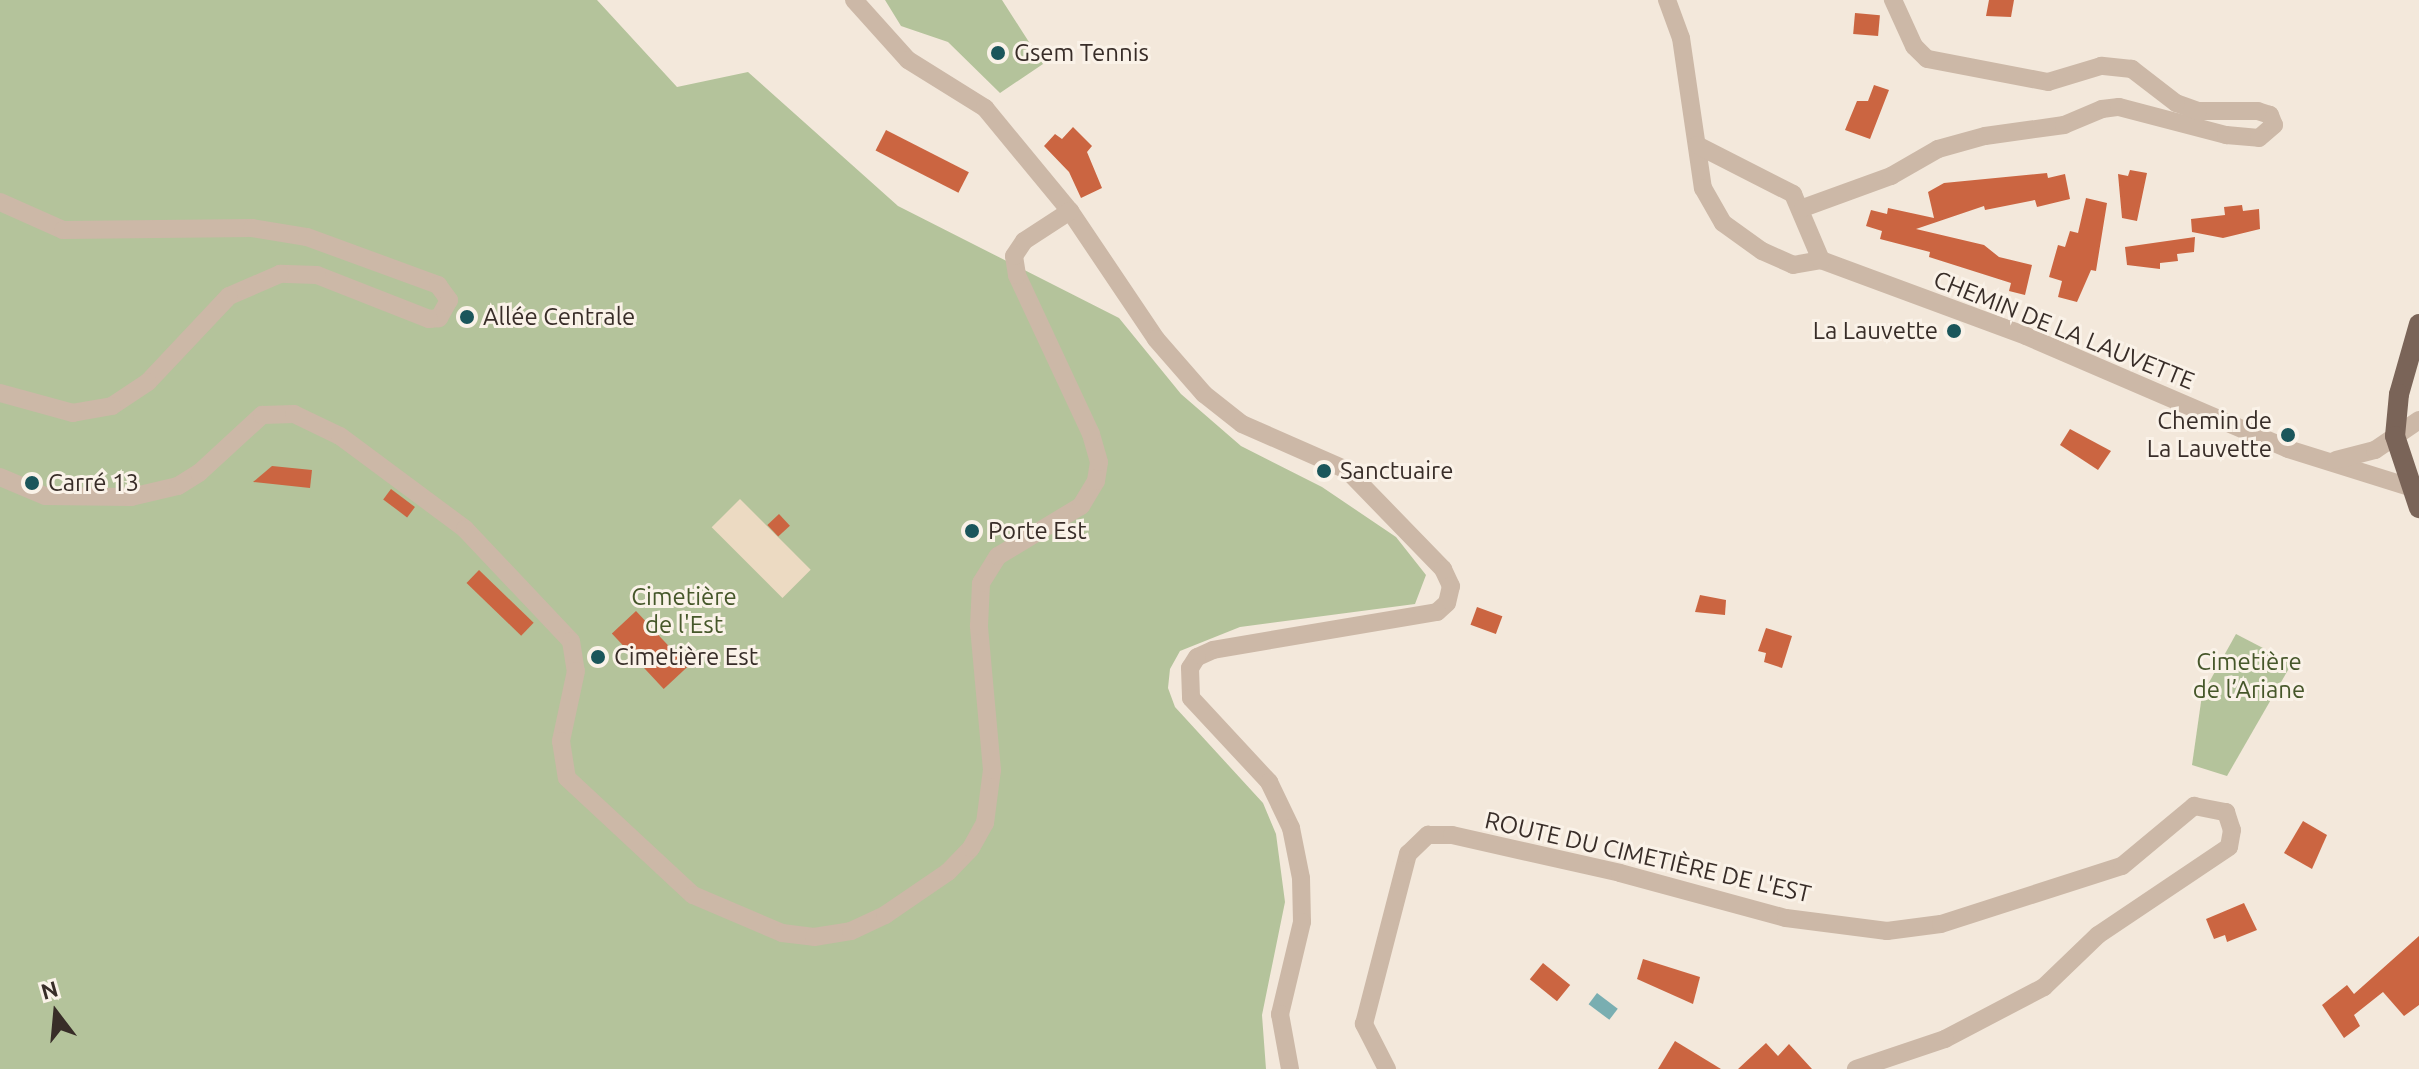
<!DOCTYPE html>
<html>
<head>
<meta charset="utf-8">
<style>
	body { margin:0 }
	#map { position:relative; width:2419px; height:1069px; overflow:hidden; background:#f3e8db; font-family:Ubuntu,sans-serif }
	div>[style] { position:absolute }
	.green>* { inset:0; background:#b4c39b }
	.plaza>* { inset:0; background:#ecdac2; transform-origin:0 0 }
	.water>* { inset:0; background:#79aeb1; transform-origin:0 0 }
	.building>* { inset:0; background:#cb6541; transform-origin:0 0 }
	.street>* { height:18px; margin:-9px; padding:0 9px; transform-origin:9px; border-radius:9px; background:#ccb8a7 }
	.primary>* { height:20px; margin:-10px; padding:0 10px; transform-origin:10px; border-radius:10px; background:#7a6458 }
	.dots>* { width:22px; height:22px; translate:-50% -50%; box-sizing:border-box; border:4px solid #faf2e8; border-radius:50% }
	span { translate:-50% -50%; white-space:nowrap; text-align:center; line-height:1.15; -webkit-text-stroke:6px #faf2e8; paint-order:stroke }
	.poi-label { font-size:24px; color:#382d28 }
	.left { translate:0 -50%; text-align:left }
	.right { translate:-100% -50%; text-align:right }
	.street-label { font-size:24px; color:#382d28 }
	.park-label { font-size:24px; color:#46572a }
	.north { position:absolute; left:16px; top:973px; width:80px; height:80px; -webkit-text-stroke:6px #faf2e8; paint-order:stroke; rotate:344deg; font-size:22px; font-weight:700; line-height:32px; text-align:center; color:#382d28 }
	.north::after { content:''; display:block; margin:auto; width:28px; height:36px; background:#382d28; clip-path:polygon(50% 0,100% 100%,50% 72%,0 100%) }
</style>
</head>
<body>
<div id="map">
	<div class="green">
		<div style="clip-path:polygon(0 0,597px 0,677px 87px,748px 72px,898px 206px,1119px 318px,1181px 394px,1241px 446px,1322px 487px,1396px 537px,1426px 575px,1415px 604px,1240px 627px,1180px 651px,1170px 669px,1168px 688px,1175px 707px,1263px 803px,1276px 834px,1285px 902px,1262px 1015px,1266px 1069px,0 1069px)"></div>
		<div style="clip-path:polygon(885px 0,1002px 0,1043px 64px,1000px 93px,948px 42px,901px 26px)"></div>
		<div style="clip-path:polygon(2236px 634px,2292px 663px,2227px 776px,2192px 765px,2202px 695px)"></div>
	</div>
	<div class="plaza">
		<div style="left:740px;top:499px;width:100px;height:40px;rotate:45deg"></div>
	</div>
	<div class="water">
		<div style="left:1597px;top:993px;width:26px;height:14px;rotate:37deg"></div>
	</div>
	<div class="building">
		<div style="clip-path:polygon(1989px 0,2014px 0,2011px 17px,1986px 16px)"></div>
		<div style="left:1855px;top:13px;width:25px;height:21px;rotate:5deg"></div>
		<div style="clip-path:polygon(1874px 85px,1889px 90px,1870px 139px,1845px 130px,1857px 101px,1868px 101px)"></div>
		<div style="clip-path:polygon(1073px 127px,1092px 146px,1087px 152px,1102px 188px,1081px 198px,1069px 172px,1044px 146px,1055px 134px,1062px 139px)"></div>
		<div style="left:886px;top:130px;width:93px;height:23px;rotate:27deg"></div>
		<div style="clip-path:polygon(2130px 170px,2147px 173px,2137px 221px,2122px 218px,2118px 174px,2128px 176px)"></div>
		<div style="clip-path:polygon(2047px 173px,2048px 178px,2065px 174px,2070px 199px,2037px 207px,2035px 200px,1985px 210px,1984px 206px,1916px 229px,1984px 245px,1999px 257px,2032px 265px,2025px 295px,2009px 291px,2011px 283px,1929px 257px,1930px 252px,1880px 239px,1882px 231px,1866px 226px,1871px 210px,1887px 214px,1888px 208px,1934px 218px,1928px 192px,1944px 183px)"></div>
		<div style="clip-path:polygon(2086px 198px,2107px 203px,2096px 271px,2091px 270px,2077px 302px,2058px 297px,2062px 281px,2049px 277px,2058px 245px,2065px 247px,2070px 231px,2078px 233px)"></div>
		<div style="clip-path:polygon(2242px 205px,2243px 211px,2259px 209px,2260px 229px,2223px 238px,2192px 232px,2191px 219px,2225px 215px,2224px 207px)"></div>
		<div style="clip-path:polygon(2195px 237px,2194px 252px,2177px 254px,2178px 261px,2160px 263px,2160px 269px,2127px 265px,2125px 247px)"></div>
		<div style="clip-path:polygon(2070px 429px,2111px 451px,2098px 470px,2060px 445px)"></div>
		<div style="clip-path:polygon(272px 466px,312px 470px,310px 488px,253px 482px)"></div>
		<div style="left:391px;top:489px;width:30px;height:13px;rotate:37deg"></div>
		<div style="left:779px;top:514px;width:16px;height:16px;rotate:47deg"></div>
		<div style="left:479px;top:570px;width:76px;height:18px;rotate:44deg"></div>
		<div style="clip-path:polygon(1700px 595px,1726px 600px,1725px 615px,1695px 612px)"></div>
		<div style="left:1477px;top:607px;width:27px;height:19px;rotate:20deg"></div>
		<div style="left:636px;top:611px;width:76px;height:33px;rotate:47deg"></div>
		<div style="clip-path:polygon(1766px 628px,1792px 636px,1782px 668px,1764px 662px,1766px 653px,1758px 651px)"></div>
		<div style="clip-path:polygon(2303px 821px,2327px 835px,2312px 869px,2284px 853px)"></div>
		<div style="clip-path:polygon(2244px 903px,2257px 930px,2227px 942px,2225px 935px,2214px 939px,2206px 919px)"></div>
		<div style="clip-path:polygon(2419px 936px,2419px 1005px,2404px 1016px,2383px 992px,2354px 1015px,2360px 1026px,2344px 1038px,2322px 1005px,2347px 985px,2354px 994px)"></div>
		<div style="clip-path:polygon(1643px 959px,1700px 977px,1693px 1004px,1637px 979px)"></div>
		<div style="left:1543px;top:963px;width:35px;height:21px;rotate:39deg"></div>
		<div style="clip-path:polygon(1675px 1041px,1721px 1069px,1658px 1069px)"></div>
		<div style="clip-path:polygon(1766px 1043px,1778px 1056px,1789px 1044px,1812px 1069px,1738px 1069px)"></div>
	</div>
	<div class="street">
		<div style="left:854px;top:0;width:81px;rotate:48deg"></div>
		<div style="left:908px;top:60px;width:91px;rotate:31.9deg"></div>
		<div style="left:985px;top:108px;width:134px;rotate:50.5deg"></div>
		<div style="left:1070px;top:211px;width:154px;rotate:56.1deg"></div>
		<div style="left:1156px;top:339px;width:73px;rotate:48.9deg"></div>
		<div style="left:1204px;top:394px;width:48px;rotate:38.3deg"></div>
		<div style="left:1242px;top:424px;width:115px;rotate:23.7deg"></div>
		<div style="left:1347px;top:470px;width:138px;rotate:45.9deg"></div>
		<div style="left:1443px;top:569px;width:19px;rotate:65deg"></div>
		<div style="left:1451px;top:586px;width:17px;rotate:103deg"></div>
		<div style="left:1447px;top:603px;width:13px;rotate:138deg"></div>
		<div style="left:1437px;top:612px;width:227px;rotate:170.4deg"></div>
		<div style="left:1213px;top:650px;width:17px;rotate:156deg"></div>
		<div style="left:1197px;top:657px;width:13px;rotate:122deg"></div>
		<div style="left:1190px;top:668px;width:30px;rotate:88deg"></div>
		<div style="left:1191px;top:698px;width:115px;rotate:47.1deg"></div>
		<div style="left:1269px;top:782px;width:51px;rotate:64.4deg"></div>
		<div style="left:1291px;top:828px;width:51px;rotate:78.7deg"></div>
		<div style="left:1301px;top:878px;width:44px;rotate:88.7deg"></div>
		<div style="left:1302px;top:922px;width:95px;rotate:103.4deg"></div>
		<div style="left:1280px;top:1014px;width:56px;rotate:79.7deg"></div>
		<div style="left:1667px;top:0;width:40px;rotate:69.8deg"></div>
		<div style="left:1681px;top:38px;width:152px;rotate:81.7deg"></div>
		<div style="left:1703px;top:188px;width:40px;rotate:60.3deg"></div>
		<div style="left:1723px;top:223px;width:48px;rotate:35.7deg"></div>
		<div style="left:1762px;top:251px;width:34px;rotate:24deg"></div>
		<div style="left:1793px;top:265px;width:28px;rotate:-10deg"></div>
		<div style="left:1821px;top:260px;width:219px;rotate:20.3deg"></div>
		<div style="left:2026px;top:336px;width:285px;rotate:23.3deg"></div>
		<div style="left:2288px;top:449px;width:137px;rotate:17.4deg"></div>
		<div style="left:1697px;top:145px;width:108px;rotate:27deg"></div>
		<div style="left:1793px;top:194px;width:72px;rotate:67deg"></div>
		<div style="left:0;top:202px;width:69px;rotate:24deg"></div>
		<div style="left:63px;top:230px;width:189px;rotate:-0.6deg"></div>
		<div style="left:252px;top:228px;width:56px;rotate:9.3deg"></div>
		<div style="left:307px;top:237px;width:140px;rotate:20.1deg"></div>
		<div style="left:438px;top:285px;width:19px;rotate:54deg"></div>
		<div style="left:449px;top:300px;width:21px;rotate:119deg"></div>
		<div style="left:439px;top:318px;width:10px;rotate:174deg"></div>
		<div style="left:429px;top:319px;width:120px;rotate:-158.6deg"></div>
		<div style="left:317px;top:275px;width:37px;rotate:-178deg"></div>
		<div style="left:280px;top:274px;width:56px;rotate:156.7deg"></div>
		<div style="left:229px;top:296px;width:118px;rotate:133.3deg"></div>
		<div style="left:148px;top:382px;width:43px;rotate:146.3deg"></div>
		<div style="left:112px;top:406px;width:40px;rotate:170deg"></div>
		<div style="left:73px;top:413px;width:76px;rotate:-164.7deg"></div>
		<div style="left:1803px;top:208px;width:94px;rotate:-20deg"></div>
		<div style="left:1891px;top:176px;width:54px;rotate:-29.9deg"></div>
		<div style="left:1938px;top:149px;width:49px;rotate:-15.5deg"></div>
		<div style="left:1985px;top:136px;width:80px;rotate:-7.9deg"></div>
		<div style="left:2064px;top:125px;width:41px;rotate:-22.8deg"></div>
		<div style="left:2102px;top:109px;width:17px;rotate:-7deg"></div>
		<div style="left:2119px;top:107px;width:111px;rotate:14.7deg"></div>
		<div style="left:2226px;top:135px;width:33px;rotate:5deg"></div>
		<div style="left:2259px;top:138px;width:20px;rotate:-41deg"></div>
		<div style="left:2274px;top:125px;width:11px;rotate:-112deg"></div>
		<div style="left:2270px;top:115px;width:13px;rotate:-162deg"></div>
		<div style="left:2258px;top:111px;width:60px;rotate:180deg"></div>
		<div style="left:2198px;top:111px;width:23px;rotate:-160deg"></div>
		<div style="left:2176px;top:103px;width:56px;rotate:-142.3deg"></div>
		<div style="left:2132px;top:69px;width:31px;rotate:-174deg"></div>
		<div style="left:2101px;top:66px;width:55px;rotate:163.2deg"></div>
		<div style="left:2048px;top:82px;width:123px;rotate:-169.2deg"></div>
		<div style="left:1927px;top:59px;width:18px;rotate:-135deg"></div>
		<div style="left:1914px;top:46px;width:51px;rotate:-114.5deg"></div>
		<div style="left:2336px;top:460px;width:40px;rotate:-14.4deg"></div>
		<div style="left:2375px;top:450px;width:53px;rotate:-34.3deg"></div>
		<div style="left:0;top:477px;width:49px;rotate:22.9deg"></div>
		<div style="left:45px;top:496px;width:86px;rotate:0.7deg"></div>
		<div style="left:131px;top:497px;width:48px;rotate:-13.2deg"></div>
		<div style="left:178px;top:486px;width:25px;rotate:-32deg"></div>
		<div style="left:199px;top:473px;width:86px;rotate:-42.6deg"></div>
		<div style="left:262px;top:415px;width:32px;rotate:-2deg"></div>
		<div style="left:294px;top:414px;width:51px;rotate:25.6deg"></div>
		<div style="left:340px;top:436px;width:156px;rotate:36.6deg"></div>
		<div style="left:465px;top:529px;width:154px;rotate:46.6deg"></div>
		<div style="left:571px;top:641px;width:30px;rotate:81deg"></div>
		<div style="left:576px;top:671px;width:72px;rotate:102.1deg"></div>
		<div style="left:561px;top:741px;width:37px;rotate:81deg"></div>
		<div style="left:567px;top:778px;width:172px;rotate:42.9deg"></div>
		<div style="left:693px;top:895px;width:97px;rotate:23.1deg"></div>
		<div style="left:782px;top:933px;width:32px;rotate:7deg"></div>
		<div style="left:814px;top:937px;width:37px;rotate:-9deg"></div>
		<div style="left:851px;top:931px;width:38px;rotate:-25deg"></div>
		<div style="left:885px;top:915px;width:76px;rotate:-34.3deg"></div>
		<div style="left:948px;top:872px;width:33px;rotate:-46deg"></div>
		<div style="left:971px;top:848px;width:29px;rotate:-61deg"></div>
		<div style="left:985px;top:823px;width:53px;rotate:-82.5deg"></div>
		<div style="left:992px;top:770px;width:145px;rotate:-95.2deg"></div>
		<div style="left:979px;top:626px;width:43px;rotate:-87.3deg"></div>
		<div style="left:981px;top:583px;width:32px;rotate:-58deg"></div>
		<div style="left:998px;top:556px;width:97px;rotate:-31.1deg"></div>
		<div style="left:1081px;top:506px;width:29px;rotate:-59deg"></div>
		<div style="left:1096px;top:481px;width:19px;rotate:-81deg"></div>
		<div style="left:1099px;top:462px;width:29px;rotate:-106deg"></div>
		<div style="left:1091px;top:434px;width:175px;rotate:-115deg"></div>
		<div style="left:1017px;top:275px;width:19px;rotate:-99deg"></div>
		<div style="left:1014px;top:256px;width:18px;rotate:-56deg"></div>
		<div style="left:1024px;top:241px;width:55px;rotate:-33.1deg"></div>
		<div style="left:1387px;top:1069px;width:51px;rotate:-117.1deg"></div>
		<div style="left:1364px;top:1024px;width:176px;rotate:-75.5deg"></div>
		<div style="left:1408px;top:854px;width:28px;rotate:-44deg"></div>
		<div style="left:1428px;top:835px;width:24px"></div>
		<div style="left:1452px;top:835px;width:172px;rotate:12.7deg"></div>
		<div style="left:1620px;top:873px;width:172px;rotate:15.2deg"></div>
		<div style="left:1786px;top:918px;width:102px;rotate:7.3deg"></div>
		<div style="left:1887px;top:931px;width:54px;rotate:-7.4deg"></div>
		<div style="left:1941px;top:924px;width:190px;rotate:-17.8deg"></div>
		<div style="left:2122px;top:866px;width:94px;rotate:-39.8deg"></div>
		<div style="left:2194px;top:806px;width:33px;rotate:11deg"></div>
		<div style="left:2226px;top:812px;width:19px;rotate:72deg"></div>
		<div style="left:2232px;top:830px;width:17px;rotate:100deg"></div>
		<div style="left:2229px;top:847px;width:158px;rotate:146.1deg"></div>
		<div style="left:2098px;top:935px;width:75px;rotate:136.1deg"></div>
		<div style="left:2044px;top:987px;width:112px;rotate:152.3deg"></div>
		<div style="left:1945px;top:1039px;width:94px;rotate:161.4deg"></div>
	</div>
	<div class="primary">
		<div style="left:2419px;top:324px;width:73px;rotate:105.9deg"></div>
		<div style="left:2399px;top:394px;width:42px;rotate:95.4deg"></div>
		<div style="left:2395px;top:436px;width:76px;rotate:71.6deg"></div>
	</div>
	<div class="dots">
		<div style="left:998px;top:53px;background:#1b565b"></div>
		<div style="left:467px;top:317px;background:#1b565b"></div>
		<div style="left:1954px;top:331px;background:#1b565b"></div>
		<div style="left:2288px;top:435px;background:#1b565b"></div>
		<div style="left:1324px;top:471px;background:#1b565b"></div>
		<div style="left:32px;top:483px;background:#1b565b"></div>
		<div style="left:972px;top:531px;background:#1b565b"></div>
		<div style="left:598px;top:657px;background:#1b565b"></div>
	</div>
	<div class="poi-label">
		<span class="left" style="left:1014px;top:53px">Gsem Tennis</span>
		<span class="left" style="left:483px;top:317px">Allée Centrale</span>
		<span class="right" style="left:1938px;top:331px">La Lauvette</span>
		<span class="right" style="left:2272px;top:435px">Chemin de<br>La Lauvette</span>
		<span class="left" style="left:1340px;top:471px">Sanctuaire</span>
		<span class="left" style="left:48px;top:483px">Carré 13</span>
		<span class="left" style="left:988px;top:531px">Porte Est</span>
		<span class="left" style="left:614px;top:657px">Cimetière Est</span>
	</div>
	<div class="street-label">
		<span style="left:2064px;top:330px;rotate:22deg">CHEMIN DE LA LAUVETTE</span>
		<span style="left:1648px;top:857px;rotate:13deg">ROUTE DU CIMETIÈRE DE L'EST</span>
	</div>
	<div class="park-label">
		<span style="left:684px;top:611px">Cimetière<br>de l'Est</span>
		<span style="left:2249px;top:676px">Cimetière<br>de l’Ariane</span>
	</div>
	<div class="north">N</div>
</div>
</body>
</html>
